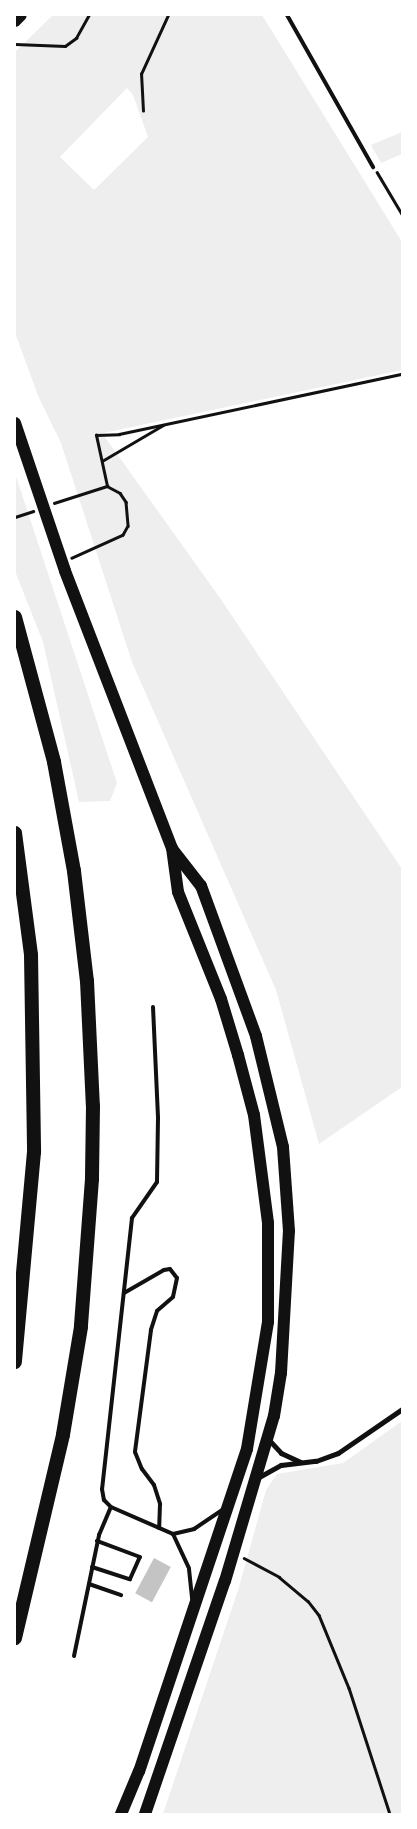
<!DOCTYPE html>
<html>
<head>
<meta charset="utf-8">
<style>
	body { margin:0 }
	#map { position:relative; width:417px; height:1829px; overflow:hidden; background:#fff; font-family:Rubik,sans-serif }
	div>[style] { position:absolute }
	.green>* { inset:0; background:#eee }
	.building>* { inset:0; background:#c4c4c4; transform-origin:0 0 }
	.path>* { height:2.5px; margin:-1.25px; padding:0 1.25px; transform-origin:1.25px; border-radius:1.25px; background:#111 }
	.service>* { height:4px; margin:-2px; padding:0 2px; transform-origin:2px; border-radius:2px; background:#111 }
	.minor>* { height:5px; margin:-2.5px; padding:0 2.5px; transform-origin:2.5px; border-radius:2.5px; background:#111 }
	.trunk>* { height:12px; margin:-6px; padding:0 6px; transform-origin:6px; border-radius:6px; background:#111 }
	.motorway>* { height:14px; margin:-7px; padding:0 7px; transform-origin:7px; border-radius:7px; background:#111 }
	span { translate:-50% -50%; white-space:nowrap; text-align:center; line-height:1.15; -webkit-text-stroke:4px #fff; paint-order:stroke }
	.frame { position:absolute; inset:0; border:16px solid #fff; pointer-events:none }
</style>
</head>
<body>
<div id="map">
	<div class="green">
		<div style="clip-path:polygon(evenodd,53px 15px,262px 15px,402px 242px,402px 370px,75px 439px,102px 433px,220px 598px,402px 869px,402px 1087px,319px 1144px,276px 990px,132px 662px,61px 443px,39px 398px,15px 333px,15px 52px,53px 15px,127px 88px,133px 95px,148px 137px,94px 190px,60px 157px,127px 88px)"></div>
		<div style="clip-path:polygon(402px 132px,402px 154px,381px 163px,371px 145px)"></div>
		<div style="clip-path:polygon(15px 473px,117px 783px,110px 801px,79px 802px,43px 642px,15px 571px)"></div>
		<div style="clip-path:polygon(402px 1421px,402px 1814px,163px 1814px,239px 1587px,266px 1490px,277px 1474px,343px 1463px)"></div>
	</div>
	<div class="building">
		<div style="left:154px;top:1558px;width:19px;height:40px;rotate:28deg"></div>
	</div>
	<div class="path">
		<div style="left:15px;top:44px;width:50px;rotate:2.3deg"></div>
		<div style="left:65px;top:46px;width:14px;rotate:-36deg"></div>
		<div style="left:76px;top:38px;width:26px;rotate:-61deg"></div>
		<div style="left:143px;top:111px;width:37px;rotate:-93deg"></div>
		<div style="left:141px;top:74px;width:65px;rotate:-65.4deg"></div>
		<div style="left:377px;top:172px;width:49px;rotate:59.2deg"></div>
		<div style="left:102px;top:461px;width:71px;rotate:-30.5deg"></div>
		<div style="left:107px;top:486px;width:52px;rotate:-102.2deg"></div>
		<div style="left:96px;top:435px;width:23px;rotate:-2deg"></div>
		<div style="left:119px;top:434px;width:289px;rotate:-12deg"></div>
		<div style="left:54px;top:503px;width:56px;rotate:-17.8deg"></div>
		<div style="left:107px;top:486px;width:15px;rotate:28deg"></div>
		<div style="left:120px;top:493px;width:11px;rotate:56deg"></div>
		<div style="left:126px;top:502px;width:24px;rotate:85deg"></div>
		<div style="left:128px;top:526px;width:10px;rotate:119deg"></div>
		<div style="left:123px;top:535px;width:56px;rotate:155.7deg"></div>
		<div style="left:15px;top:517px;width:19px;rotate:-18deg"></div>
		<div style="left:244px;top:1558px;width:40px;rotate:28deg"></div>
		<div style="left:279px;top:1577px;width:38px;rotate:40deg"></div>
		<div style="left:308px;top:1601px;width:18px;rotate:52deg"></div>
		<div style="left:319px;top:1615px;width:79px;rotate:67.7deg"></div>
		<div style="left:349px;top:1688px;width:133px;rotate:72deg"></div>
	</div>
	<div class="service">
		<div style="left:287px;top:15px;width:175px;rotate:60.5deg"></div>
		<div style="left:153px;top:1007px;width:111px;rotate:87.4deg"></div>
		<div style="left:158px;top:1118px;width:64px;rotate:90.9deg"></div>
		<div style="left:157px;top:1182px;width:44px;rotate:124.8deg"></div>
		<div style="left:132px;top:1218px;width:273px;rotate:96.3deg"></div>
		<div style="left:102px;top:1489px;width:11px;rotate:80deg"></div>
		<div style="left:104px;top:1500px;width:10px;rotate:45deg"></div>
		<div style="left:111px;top:1507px;width:68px;rotate:23.5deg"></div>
		<div style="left:173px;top:1534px;width:22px;rotate:-13deg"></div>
		<div style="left:194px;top:1529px;width:34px;rotate:-34deg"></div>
		<div style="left:124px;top:1293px;width:46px;rotate:-29.9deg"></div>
		<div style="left:164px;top:1270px;width:6px;rotate:-9deg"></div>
		<div style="left:170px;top:1269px;width:11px;rotate:52deg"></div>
		<div style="left:177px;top:1278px;width:19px;rotate:102deg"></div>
		<div style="left:173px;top:1297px;width:21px;rotate:139deg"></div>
		<div style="left:157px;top:1311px;width:20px;rotate:108deg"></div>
		<div style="left:151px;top:1330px;width:123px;rotate:97.5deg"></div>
		<div style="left:135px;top:1452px;width:18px;rotate:68deg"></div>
		<div style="left:142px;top:1469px;width:20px;rotate:53deg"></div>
		<div style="left:154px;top:1485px;width:20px;rotate:72deg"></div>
		<div style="left:160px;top:1504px;width:24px;rotate:92deg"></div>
		<div style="left:173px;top:1534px;width:38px;rotate:65deg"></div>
		<div style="left:189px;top:1569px;width:30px;rotate:84deg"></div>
		<div style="left:92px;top:1567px;width:40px;rotate:18deg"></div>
		<div style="left:130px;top:1579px;width:24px;rotate:-66deg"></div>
		<div style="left:140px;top:1557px;width:46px;rotate:-159.6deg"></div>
		<div style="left:89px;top:1584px;width:34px;rotate:19deg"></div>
		<div style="left:74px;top:1656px;width:124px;rotate:-78.3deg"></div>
		<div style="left:99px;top:1535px;width:30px;rotate:-67deg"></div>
	</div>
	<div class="minor">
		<div style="left:269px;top:1440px;width:18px;rotate:47deg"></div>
		<div style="left:281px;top:1453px;width:21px;rotate:25deg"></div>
		<div style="left:259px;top:1477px;width:25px;rotate:-29deg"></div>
		<div style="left:281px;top:1465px;width:35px;rotate:-7deg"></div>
		<div style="left:316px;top:1461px;width:23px;rotate:-20deg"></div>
		<div style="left:338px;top:1453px;width:78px;rotate:-34.5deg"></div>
	</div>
	<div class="trunk">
		<div style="left:15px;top:21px;width:8px;rotate:-45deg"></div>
		<div style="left:15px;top:423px;width:156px;rotate:71.3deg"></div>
		<div style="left:65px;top:571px;width:297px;rotate:68.9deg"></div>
		<div style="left:172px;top:848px;width:44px;rotate:82.2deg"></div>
		<div style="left:178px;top:892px;width:115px;rotate:68.1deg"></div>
		<div style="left:221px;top:999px;width:59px;rotate:73.1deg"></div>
		<div style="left:238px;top:1055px;width:62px;rotate:75.1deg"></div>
		<div style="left:254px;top:1115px;width:109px;rotate:82.6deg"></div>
		<div style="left:268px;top:1223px;width:99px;rotate:90deg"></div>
		<div style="left:268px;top:1322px;width:129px;rotate:99.4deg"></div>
		<div style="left:247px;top:1449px;width:340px;rotate:108.5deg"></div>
		<div style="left:139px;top:1771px;width:47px;rotate:112.7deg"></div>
		<div style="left:145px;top:1814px;width:246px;rotate:-71.1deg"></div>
		<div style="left:225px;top:1581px;width:172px;rotate:-73.5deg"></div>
		<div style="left:274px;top:1416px;width:44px;rotate:-80.8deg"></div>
		<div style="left:281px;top:1373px;width:142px;rotate:-86.8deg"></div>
		<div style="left:289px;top:1231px;width:84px;rotate:-94.1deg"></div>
		<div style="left:283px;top:1147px;width:114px;rotate:-103.7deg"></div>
		<div style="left:256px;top:1036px;width:160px;rotate:-110.1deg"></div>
		<div style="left:201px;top:886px;width:46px;rotate:-127.9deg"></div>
	</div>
	<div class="motorway">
		<div style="left:15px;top:617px;width:150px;rotate:74.9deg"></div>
		<div style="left:54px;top:762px;width:111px;rotate:79.6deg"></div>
		<div style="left:74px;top:871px;width:111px;rotate:83.3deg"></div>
		<div style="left:87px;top:981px;width:125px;rotate:87.3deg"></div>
		<div style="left:93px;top:1106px;width:73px;rotate:90.8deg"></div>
		<div style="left:92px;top:1179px;width:148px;rotate:94.3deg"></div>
		<div style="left:81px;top:1327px;width:109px;rotate:99.5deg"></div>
		<div style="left:63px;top:1435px;width:209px;rotate:103.3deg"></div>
		<div style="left:15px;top:833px;width:123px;rotate:82.5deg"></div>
		<div style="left:31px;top:955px;width:197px;rotate:89.1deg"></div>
		<div style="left:34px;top:1152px;width:211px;rotate:95.2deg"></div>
	</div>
	<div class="frame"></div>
</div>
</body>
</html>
